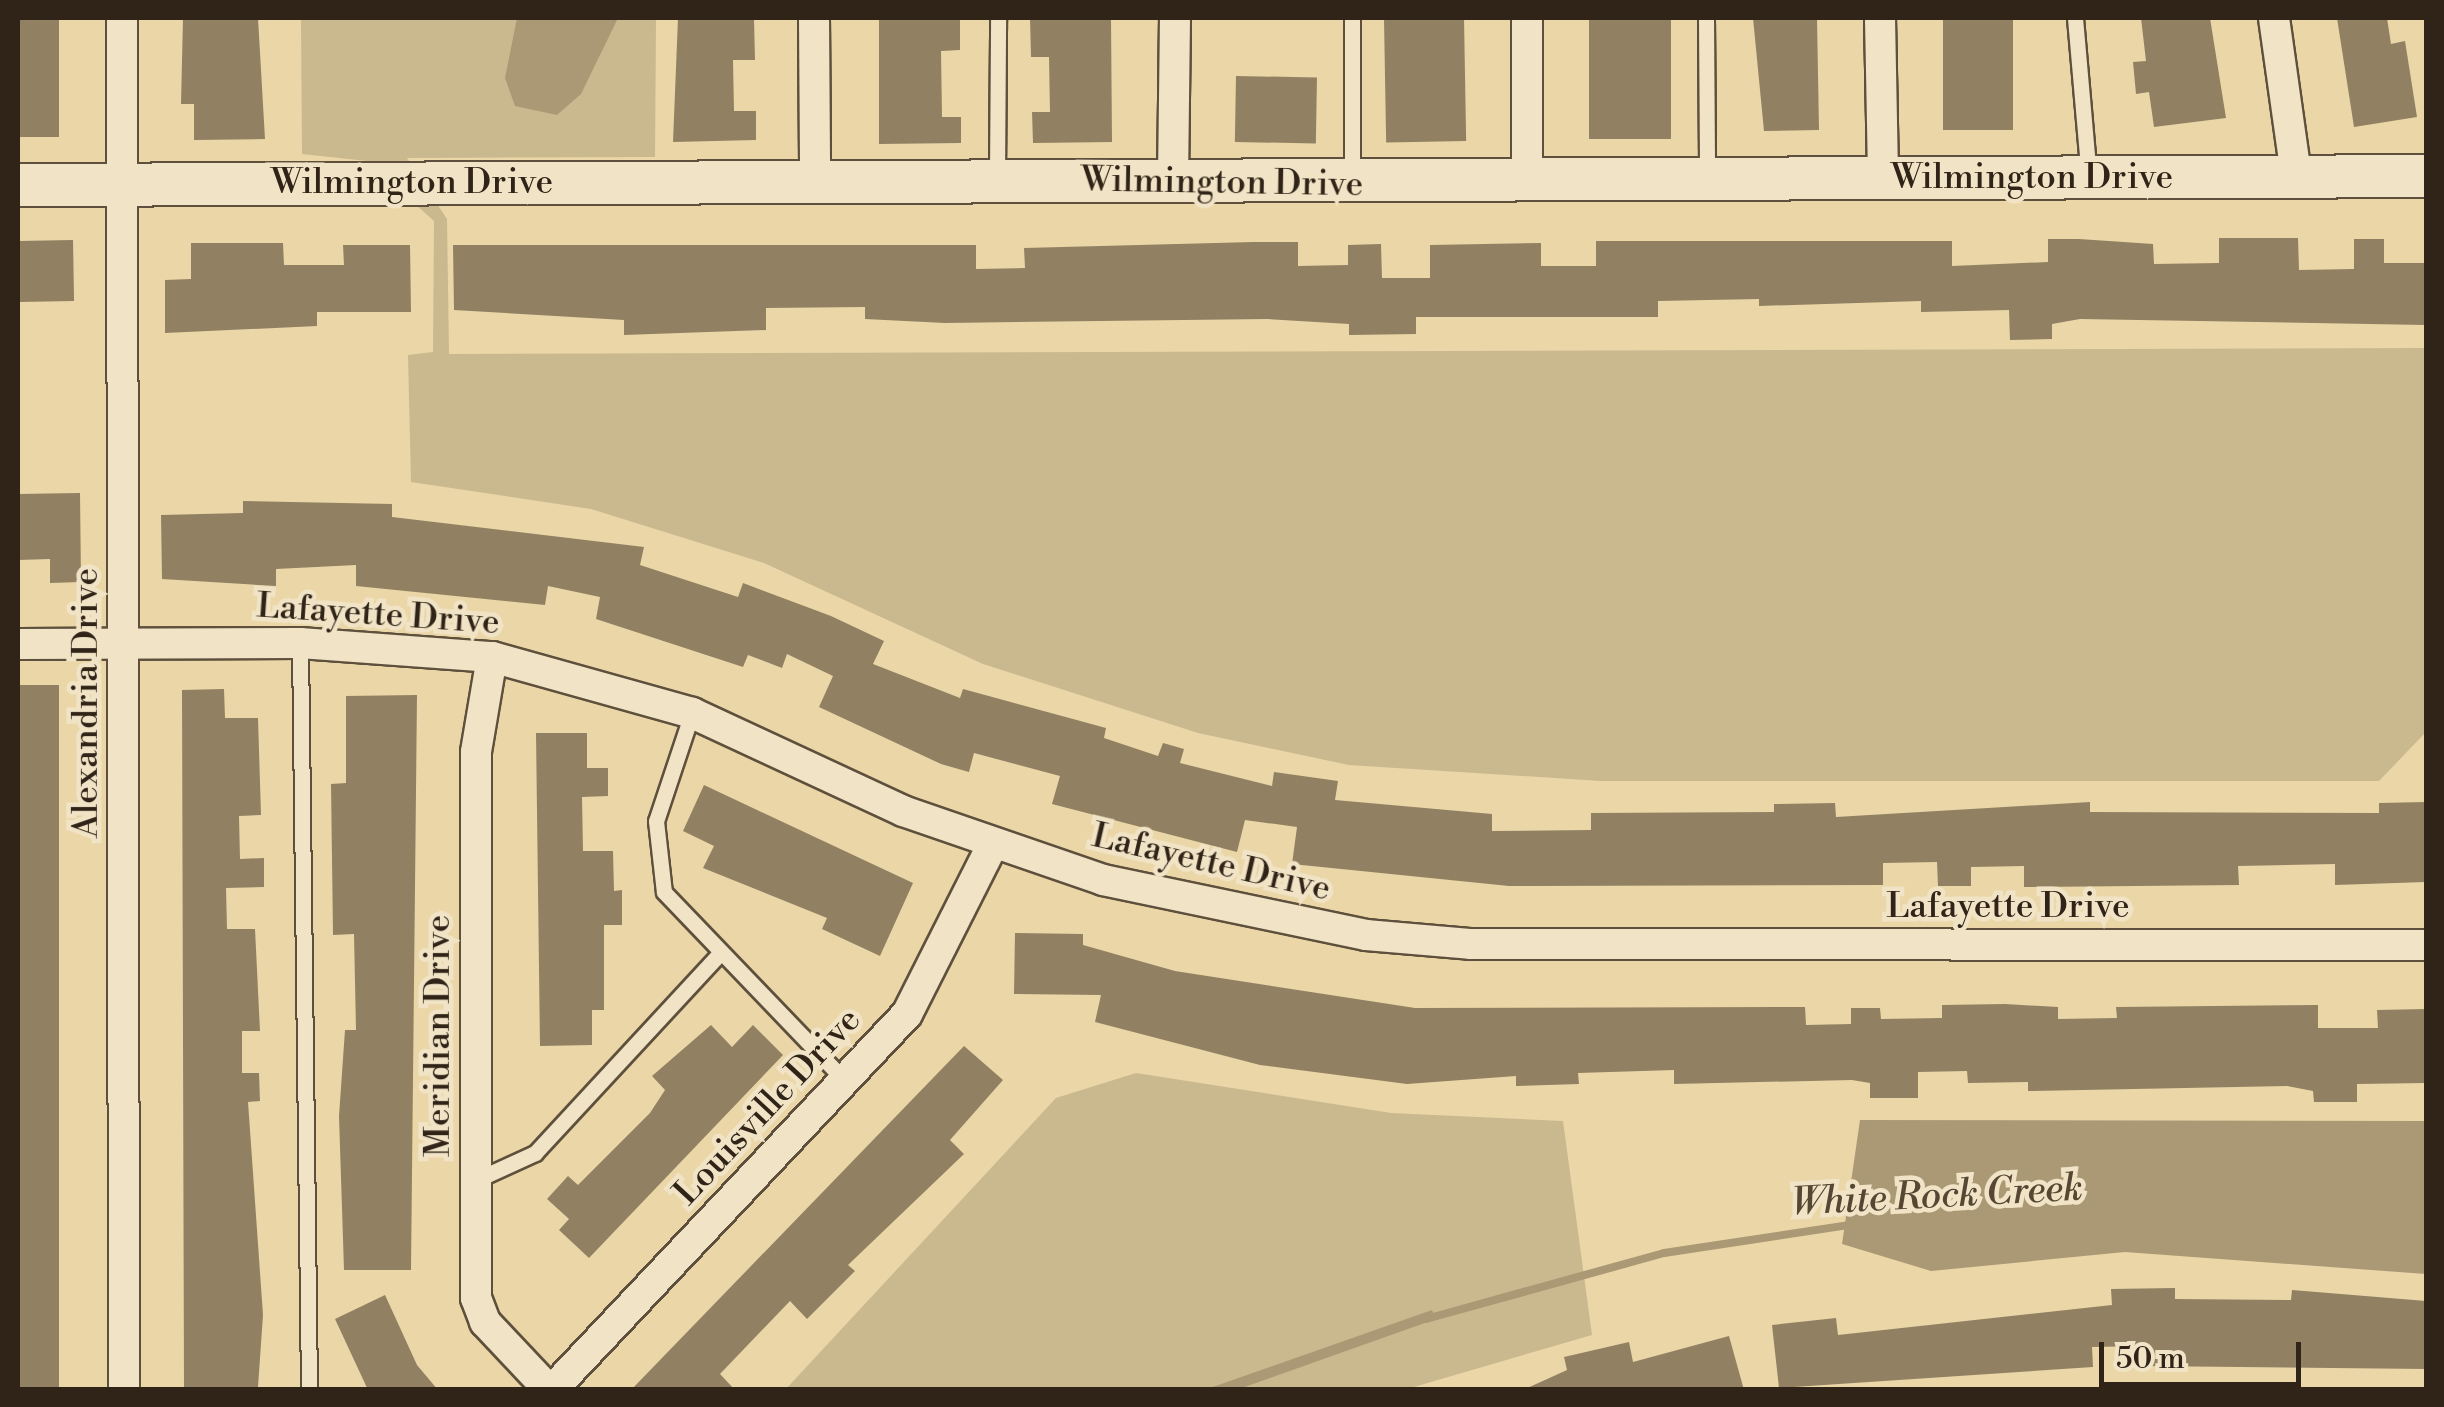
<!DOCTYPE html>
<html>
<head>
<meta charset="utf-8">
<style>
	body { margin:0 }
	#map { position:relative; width:2444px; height:1407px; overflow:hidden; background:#ead6a7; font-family:"Libre Bodoni",serif }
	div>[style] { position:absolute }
	.green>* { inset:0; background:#cab88f }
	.water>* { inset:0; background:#ab9976 }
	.stream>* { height:8px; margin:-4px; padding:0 4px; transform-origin:4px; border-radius:4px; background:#ab9976 }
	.building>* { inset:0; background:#918162; transform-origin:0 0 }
	.roads { filter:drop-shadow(2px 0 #5e503c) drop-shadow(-2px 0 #5e503c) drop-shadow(0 2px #5e503c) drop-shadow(0 -2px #5e503c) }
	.lane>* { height:15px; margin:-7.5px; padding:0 7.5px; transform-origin:7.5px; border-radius:7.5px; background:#f1e4c6 }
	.street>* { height:30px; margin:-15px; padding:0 15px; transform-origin:15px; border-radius:15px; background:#f1e4c6 }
	.secondary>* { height:42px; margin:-21px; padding:0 21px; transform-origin:21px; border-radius:21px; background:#f1e4c6 }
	span { translate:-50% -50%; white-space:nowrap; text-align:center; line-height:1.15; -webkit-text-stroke:9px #f1e4c6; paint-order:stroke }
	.street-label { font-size:35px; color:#302418 }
	.water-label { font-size:38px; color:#554734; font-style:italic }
	.frame { position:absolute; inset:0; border:20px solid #302418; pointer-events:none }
	.scale { position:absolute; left:2099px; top:1342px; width:202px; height:45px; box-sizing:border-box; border:5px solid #302418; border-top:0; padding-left:12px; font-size:30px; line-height:35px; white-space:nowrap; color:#302418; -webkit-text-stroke:8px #f1e4c6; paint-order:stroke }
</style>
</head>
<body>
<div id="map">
	<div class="green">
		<div style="clip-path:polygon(301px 18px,656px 18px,655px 157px,407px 158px,447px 219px,449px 354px,2426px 348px,2426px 732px,2379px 781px,1601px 781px,1349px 765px,1198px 733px,983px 664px,764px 563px,591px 509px,411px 482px,408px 355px,433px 352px,434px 221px,367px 161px,302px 154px)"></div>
		<div style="clip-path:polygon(1136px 1073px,1391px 1113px,1563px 1121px,1592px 1335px,1407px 1389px,785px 1390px,1056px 1098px)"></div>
	</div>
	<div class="water">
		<div style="clip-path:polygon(517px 18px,618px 18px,581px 94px,557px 115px,515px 106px,505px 78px)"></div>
		<div style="clip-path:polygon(1860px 1120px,2426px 1121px,2426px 1274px,2125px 1252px,1931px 1271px,1842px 1244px)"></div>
		<div style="clip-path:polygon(1432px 1310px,1436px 1319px,1239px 1389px,1207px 1389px)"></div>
	</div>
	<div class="stream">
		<div style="left:1426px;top:1319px;width:247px;rotate:-15.5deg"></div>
		<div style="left:1664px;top:1253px;width:193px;rotate:-8.6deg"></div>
	</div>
	<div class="building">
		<div style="left:18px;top:18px;width:41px;height:119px"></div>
		<div style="clip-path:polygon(183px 18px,258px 18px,265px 139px,194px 140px,194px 104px,181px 104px)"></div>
		<div style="clip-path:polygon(678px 18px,754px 18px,755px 60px,733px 60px,734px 111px,756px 111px,756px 140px,673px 142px)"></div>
		<div style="clip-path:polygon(879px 18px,960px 18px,960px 50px,941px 51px,942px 117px,961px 117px,961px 143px,879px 144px)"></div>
		<div style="clip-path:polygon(1030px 18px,1111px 18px,1112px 142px,1033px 143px,1032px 112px,1050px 112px,1049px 57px,1031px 57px)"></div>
		<div style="left:1464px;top:18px;width:123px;height:80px;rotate:89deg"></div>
		<div style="left:1589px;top:18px;width:82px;height:121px"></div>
		<div style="clip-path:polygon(1753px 18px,1817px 18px,1819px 130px,1764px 131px)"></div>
		<div style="left:1943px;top:18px;width:70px;height:112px"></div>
		<div style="clip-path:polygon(2141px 18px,2210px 18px,2226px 118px,2154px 127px,2149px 92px,2136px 94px,2133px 62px,2146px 61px)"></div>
		<div style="clip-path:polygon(2337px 18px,2387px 18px,2391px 44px,2405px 41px,2417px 117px,2354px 127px)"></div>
		<div style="left:1236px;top:76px;width:81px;height:66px;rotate:1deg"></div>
		<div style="clip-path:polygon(2219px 238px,2298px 238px,2299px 270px,2354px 269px,2354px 239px,2384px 239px,2384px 263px,2425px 263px,2425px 325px,2080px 319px,2052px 324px,2052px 339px,2010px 340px,2009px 310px,1921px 312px,1921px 301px,1759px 306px,1759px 299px,1658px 301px,1658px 317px,1416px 317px,1416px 334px,1349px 335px,1349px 324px,1267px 319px,945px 323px,865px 319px,865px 307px,766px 308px,766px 330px,624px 335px,624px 320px,454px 310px,453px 245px,976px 245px,976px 269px,1025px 268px,1024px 248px,1254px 242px,1298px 242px,1298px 266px,1348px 265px,1348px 245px,1381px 244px,1382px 278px,1430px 278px,1430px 245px,1541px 243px,1541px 266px,1596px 266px,1596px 241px,1952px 241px,1952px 266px,2048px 262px,2048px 239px,2079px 239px,2153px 244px,2154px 264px,2219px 263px)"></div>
		<div style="left:73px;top:240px;width:61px;height:55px;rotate:89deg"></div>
		<div style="clip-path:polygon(191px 243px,283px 243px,284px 265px,344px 265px,343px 245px,410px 245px,411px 312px,317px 312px,317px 326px,165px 333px,165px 280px,191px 279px)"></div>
		<div style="clip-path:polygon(80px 493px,81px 582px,50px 583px,50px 559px,18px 560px,18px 494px)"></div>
		<div style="clip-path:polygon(243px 501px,392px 504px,392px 517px,644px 547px,640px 565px,738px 597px,743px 583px,831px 616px,884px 641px,873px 664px,960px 698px,963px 689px,1106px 728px,1104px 738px,1158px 756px,1163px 743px,1184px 749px,1180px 763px,1272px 786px,1274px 772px,1338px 781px,1335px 800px,1492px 814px,1492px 831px,1591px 830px,1591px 813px,1774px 812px,1774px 804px,1835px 803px,1836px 817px,2090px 802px,2090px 812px,2379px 813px,2379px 803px,2426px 802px,2426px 882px,2335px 885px,2335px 864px,2238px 866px,2239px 885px,2024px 887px,2024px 866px,1971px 867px,1971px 886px,1938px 886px,1937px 862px,1883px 863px,1883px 885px,1509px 886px,1292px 864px,1297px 827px,1245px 820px,1237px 852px,1052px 804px,1060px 776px,974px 753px,969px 772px,941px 764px,819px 707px,833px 676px,787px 654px,782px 668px,748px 655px,743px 667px,596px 619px,600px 597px,548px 586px,545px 605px,356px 586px,356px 565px,276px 569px,276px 586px,162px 579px,161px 515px,243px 513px)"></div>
		<div style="left:59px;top:685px;width:702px;height:41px;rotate:90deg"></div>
		<div style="clip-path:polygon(224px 689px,225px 718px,258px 718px,261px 815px,239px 816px,240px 859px,264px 858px,264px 887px,226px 888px,227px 929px,255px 929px,260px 1031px,242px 1031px,242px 1073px,259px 1073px,260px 1101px,248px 1102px,263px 1315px,258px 1387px,184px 1388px,182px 690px)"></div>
		<div style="clip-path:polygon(417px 695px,411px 1270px,344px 1270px,339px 1116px,345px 1030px,356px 1030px,354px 934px,333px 935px,331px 784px,346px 783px,346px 696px)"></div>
		<div style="clip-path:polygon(536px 733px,587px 733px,587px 768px,608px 768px,608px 796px,582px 797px,583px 851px,613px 851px,614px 891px,622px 890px,622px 925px,604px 925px,604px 1010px,592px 1010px,592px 1045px,540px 1046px)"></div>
		<div style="clip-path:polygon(704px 785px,913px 883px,880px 956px,822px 929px,827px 918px,703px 868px,714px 846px,683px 831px)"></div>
		<div style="clip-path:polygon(1015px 933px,1083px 934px,1083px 945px,1175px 971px,1415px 1008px,1805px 1007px,1806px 1025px,1851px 1024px,1851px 1008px,1880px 1008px,1881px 1019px,1942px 1018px,1942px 1005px,2005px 1004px,2058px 1007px,2058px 1019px,2117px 1018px,2116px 1007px,2318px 1005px,2318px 1028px,2378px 1028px,2377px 1010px,2426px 1009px,2426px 1083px,2357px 1084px,2357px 1102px,2314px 1102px,2313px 1091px,2287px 1086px,2028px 1091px,2028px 1082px,1968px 1083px,1967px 1071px,1918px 1072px,1918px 1098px,1870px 1098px,1870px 1083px,1852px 1080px,1674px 1084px,1674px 1070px,1578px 1073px,1579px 1084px,1516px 1086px,1516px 1076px,1407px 1084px,1260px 1065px,1095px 1022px,1101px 995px,1014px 994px)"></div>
		<div style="clip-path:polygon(711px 1025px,732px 1047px,753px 1025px,783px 1055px,589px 1258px,559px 1230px,569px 1219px,547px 1199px,568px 1176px,578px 1185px,650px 1113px,665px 1090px,652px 1076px)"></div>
		<div style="clip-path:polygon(964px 1046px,1003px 1080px,950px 1140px,964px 1154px,848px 1265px,855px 1271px,807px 1319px,790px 1301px,720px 1374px,735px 1390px,631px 1390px)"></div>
		<div style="clip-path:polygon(2175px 1288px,2175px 1299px,2291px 1300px,2292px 1290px,2426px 1301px,2426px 1369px,2146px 1366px,2146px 1346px,2092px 1347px,2093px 1367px,1779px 1388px,1772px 1325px,1836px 1318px,1838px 1335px,2112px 1305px,2111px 1289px)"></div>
		<div style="clip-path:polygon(385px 1295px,417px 1365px,438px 1390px,368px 1390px,335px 1319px)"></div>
		<div style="clip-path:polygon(1729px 1336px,1744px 1390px,1523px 1390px,1567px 1370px,1564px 1357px,1629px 1342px,1633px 1362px)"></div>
	</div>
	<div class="roads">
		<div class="lane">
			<div style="left:1706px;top:18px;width:158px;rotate:89.6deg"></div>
			<div style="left:2075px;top:18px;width:160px;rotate:85deg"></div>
			<div style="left:1352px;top:176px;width:158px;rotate:-90deg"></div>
			<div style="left:997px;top:178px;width:160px;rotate:-89.6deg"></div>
			<div style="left:300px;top:643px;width:747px;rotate:89.31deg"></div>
			<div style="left:692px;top:713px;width:114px;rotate:108.4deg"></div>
			<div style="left:656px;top:821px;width:71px;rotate:83.6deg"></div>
			<div style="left:664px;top:892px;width:263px;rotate:46.2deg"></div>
			<div style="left:476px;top:1180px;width:65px;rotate:-24.6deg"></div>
			<div style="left:535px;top:1153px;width:272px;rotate:-47.2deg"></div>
		</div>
		<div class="street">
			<div style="left:122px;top:18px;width:1372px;rotate:89.92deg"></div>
			<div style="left:814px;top:18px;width:163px;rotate:89.6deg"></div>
			<div style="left:1527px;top:18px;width:164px;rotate:90deg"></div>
			<div style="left:1880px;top:18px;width:160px;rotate:88.9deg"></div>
			<div style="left:2274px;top:18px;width:159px;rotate:82deg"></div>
			<div style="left:1173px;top:181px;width:163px;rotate:-89.3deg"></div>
			<div style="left:18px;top:644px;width:282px;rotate:-0.2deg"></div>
			<div style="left:300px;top:643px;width:193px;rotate:4.2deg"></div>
			<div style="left:492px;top:657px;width:208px;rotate:15.6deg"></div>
			<div style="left:692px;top:713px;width:233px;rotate:24.9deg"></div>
			<div style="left:903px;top:811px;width:212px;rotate:19deg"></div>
			<div style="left:1103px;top:880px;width:269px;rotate:11.8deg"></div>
			<div style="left:1366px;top:935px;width:104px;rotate:4.9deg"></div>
			<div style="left:1470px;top:944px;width:956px;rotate:0.06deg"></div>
			<div style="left:492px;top:657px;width:96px;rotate:99.6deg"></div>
			<div style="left:476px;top:752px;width:546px;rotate:90deg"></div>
			<div style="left:476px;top:1298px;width:26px;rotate:69deg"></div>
			<div style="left:485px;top:1322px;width:93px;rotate:46.7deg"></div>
			<div style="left:552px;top:1390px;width:517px;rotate:-46.65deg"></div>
			<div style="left:907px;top:1014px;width:191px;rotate:-63.2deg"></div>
		</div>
		<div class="secondary">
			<div style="left:18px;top:185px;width:2408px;rotate:-0.21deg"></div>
		</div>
	</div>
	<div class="street-label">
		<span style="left:2032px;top:178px">Wilmington Drive</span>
		<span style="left:412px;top:183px">Wilmington Drive</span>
		<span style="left:1222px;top:183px;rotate:1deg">Wilmington Drive</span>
		<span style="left:378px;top:615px;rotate:4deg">Lafayette Drive</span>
		<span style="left:87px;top:703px;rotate:-90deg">Alexandria Drive</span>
		<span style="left:1211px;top:863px;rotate:13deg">Lafayette Drive</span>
		<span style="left:2008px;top:907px">Lafayette Drive</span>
		<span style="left:439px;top:1036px;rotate:-90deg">Meridian Drive</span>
		<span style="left:768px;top:1107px;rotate:-47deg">Louisville Drive</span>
	</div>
	<div class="water-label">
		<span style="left:1937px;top:1196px;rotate:-3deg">White Rock Creek</span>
	</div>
	<div class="frame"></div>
	<div class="scale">50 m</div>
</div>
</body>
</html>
